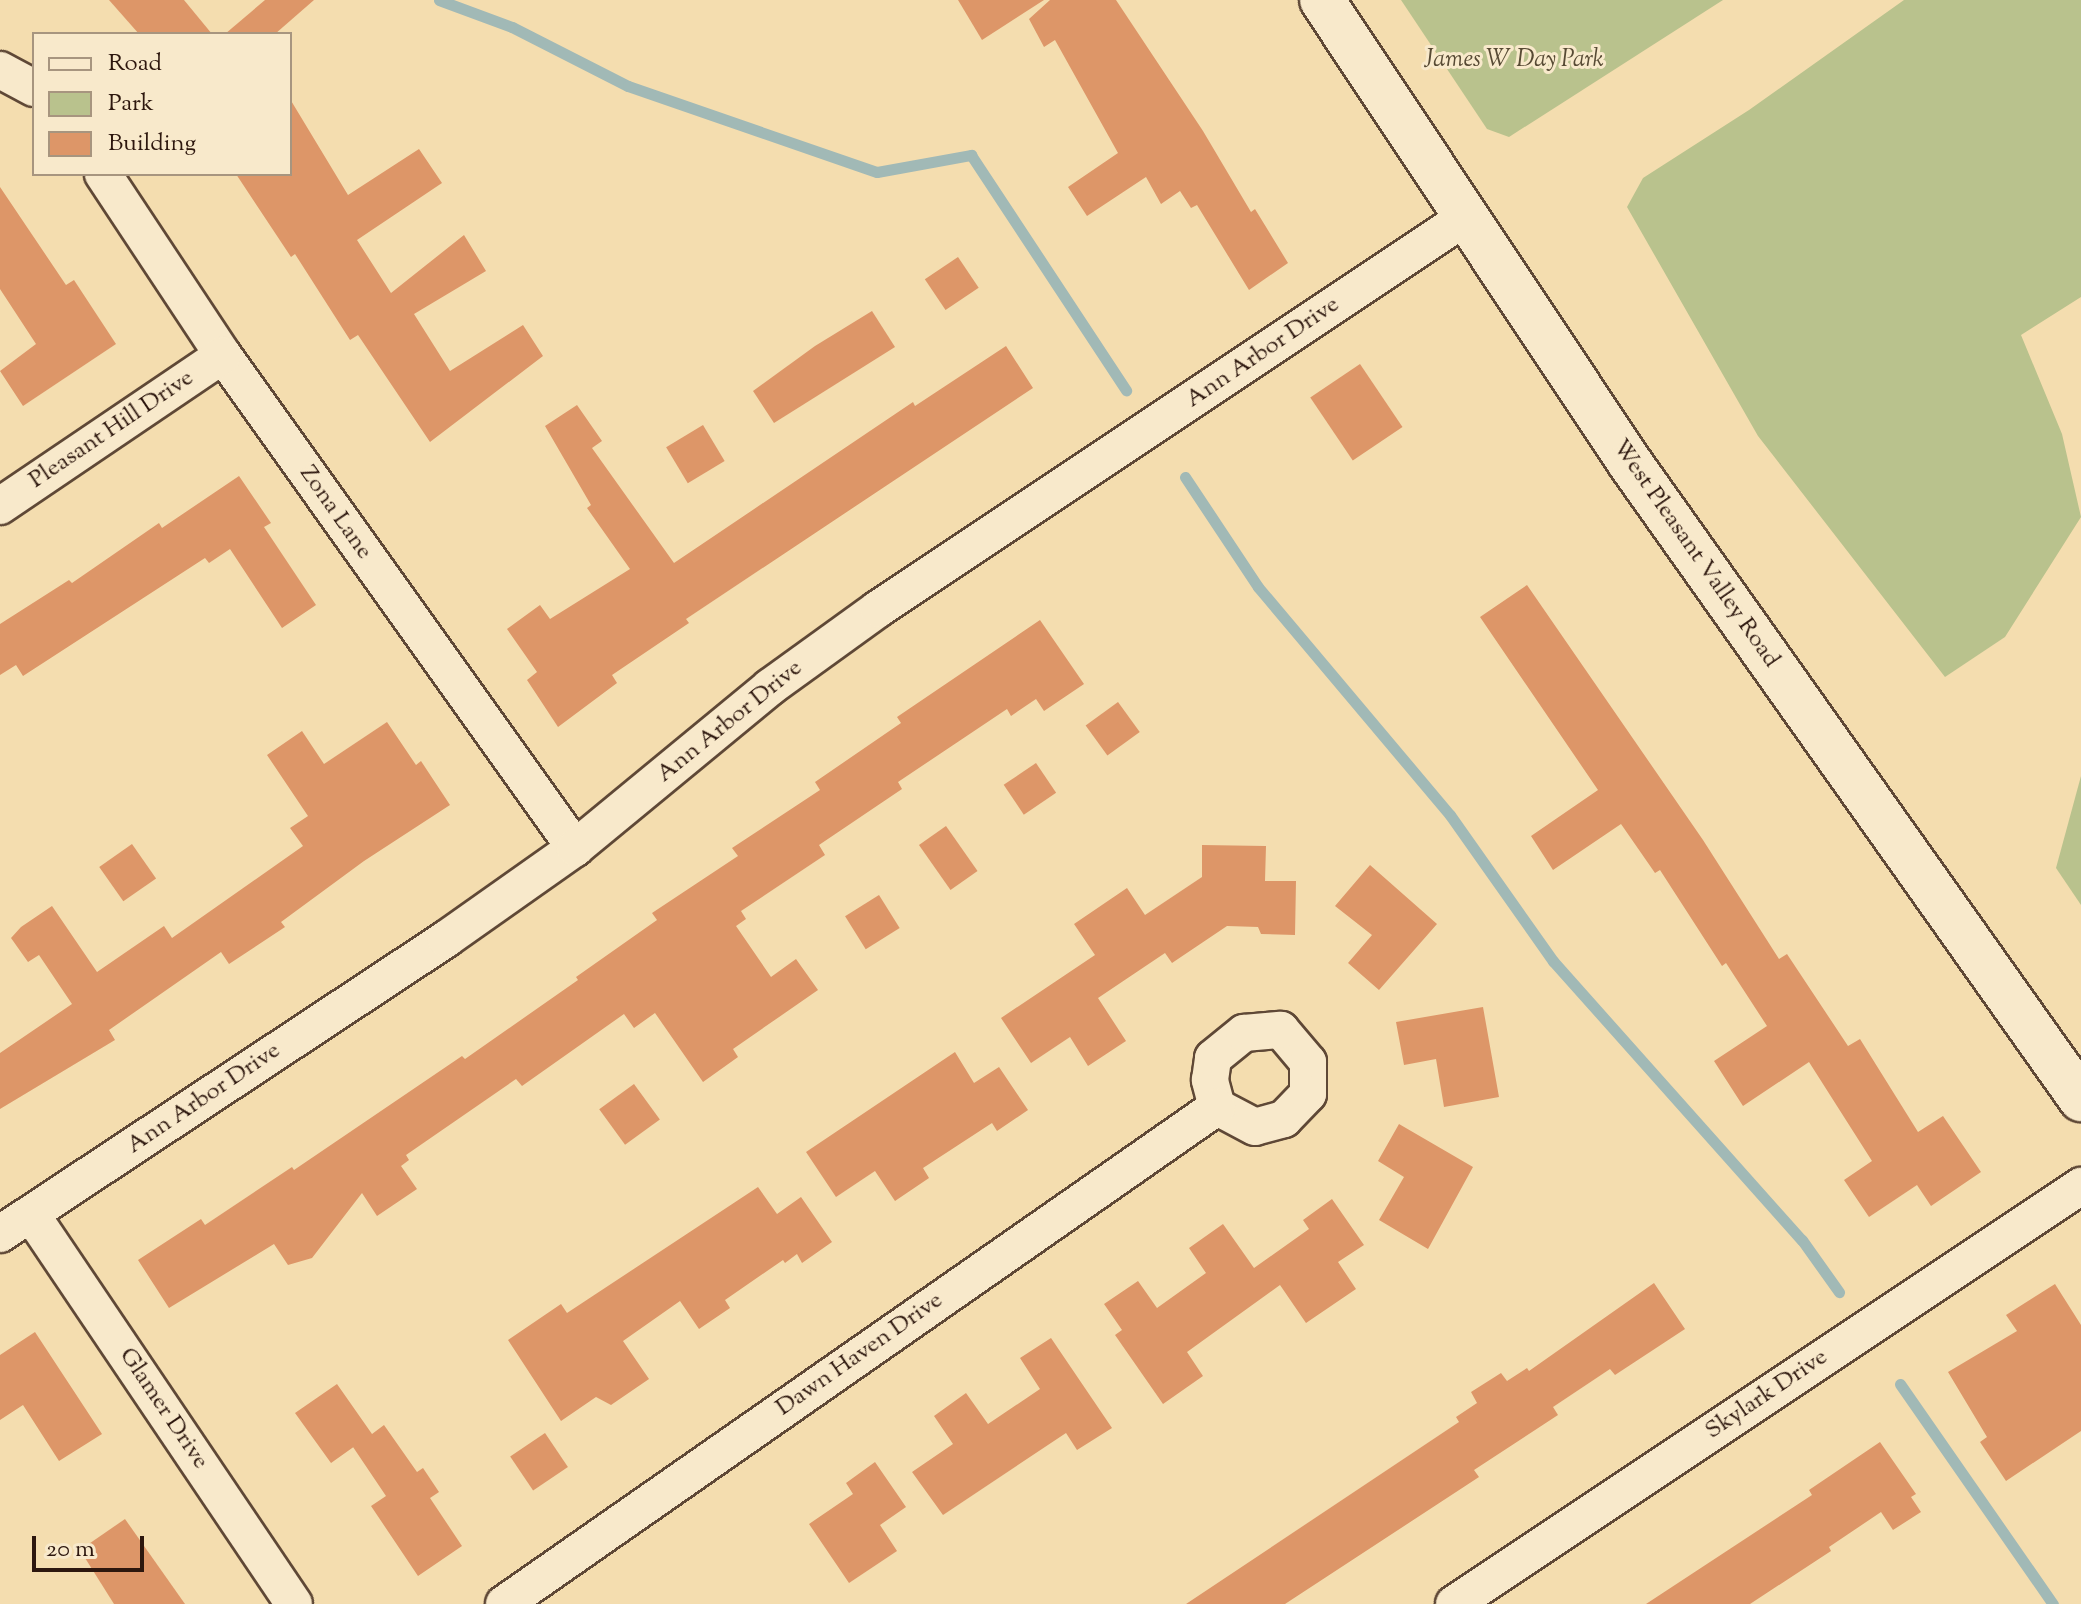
<!DOCTYPE html>
<html>
<head>
<meta charset="utf-8">
<style>
	body { margin:0 }
	#map { position:relative; width:2081px; height:1604px; overflow:hidden; background:#f4ddaf; font-family:"Sorts Mill Goudy",serif }
	div>[style] { position:absolute }
	.green>* { inset:0; background:#b9c28d }
	.stream>* { height:11px; margin:-5.5px; padding:0 5.5px; transform-origin:5.5px; border-radius:5.5px; background:#a1b9b6 }
	.building>* { inset:0; background:#dd9668; transform-origin:0 0 }
	.roads { filter:drop-shadow(2px 0 #5f4836) drop-shadow(-2px 0 #5f4836) drop-shadow(0 2px #5f4836) drop-shadow(0 -2px #5f4836) }
	.street>* { height:36px; margin:-18px; padding:0 18px; transform-origin:18px; border-radius:18px; background:#f8e9cb }
	.secondary>* { height:44px; margin:-22px; padding:0 22px; transform-origin:22px; border-radius:22px; background:#f8e9cb }
	span { translate:-50% -50%; white-space:nowrap; text-align:center; line-height:1.15; -webkit-text-stroke:6px #f8e9cb; paint-order:stroke }
	.park-label { font-size:24px; color:#574a34; font-style:italic }
	.street-label { font-size:24px; color:#2d170e }
	.legend { position:absolute; left:32px; top:32px; width:260px; height:144px; box-sizing:border-box; background:#f8e9cb; border:2px solid #a7957f; margin:0; padding:10px 14px; list-style:none; font-size:24px; color:#2d170e }
	.legend li { display:flex; align-items:center; gap:16px; height:40px }
	.legend b { width:40px; border:2px solid #a7957f }
	.scale { position:absolute; left:32px; top:1536px; width:112px; height:36px; box-sizing:border-box; border:4px solid #2d170e; border-top:0; padding-left:10px; font-size:24px; line-height:28px; white-space:nowrap; color:#2d170e; -webkit-text-stroke:6px #f8e9cb; paint-order:stroke }
</style>
</head>
<body>
<div id="map">
	<div class="green">
		<div style="clip-path:polygon(1401px 0,1723px 0,1509px 137px,1487px 129px)"></div>
		<div style="clip-path:polygon(1904px 0,2081px 0,2081px 297px,2021px 335px,2062px 434px,2081px 517px,2005px 637px,1945px 677px,1758px 436px,1627px 207px,1643px 178px,1749px 110px)"></div>
		<div style="clip-path:polygon(2081px 776px,2081px 905px,2056px 868px)"></div>
	</div>
	<div class="stream">
		<div style="left:439px;top:0;width:78px;rotate:20.3deg"></div>
		<div style="left:512px;top:27px;width:130px;rotate:27deg"></div>
		<div style="left:628px;top:86px;width:263px;rotate:19.1deg"></div>
		<div style="left:877px;top:172px;width:96px;rotate:-10.3deg"></div>
		<div style="left:971px;top:155px;width:282px;rotate:56.6deg"></div>
		<div style="left:1185px;top:477px;width:132px;rotate:56.4deg"></div>
		<div style="left:1258px;top:587px;width:298px;rotate:49.9deg"></div>
		<div style="left:1450px;top:815px;width:179px;rotate:54.8deg"></div>
		<div style="left:1553px;top:961px;width:374px;rotate:48.3deg"></div>
		<div style="left:1802px;top:1240px;width:64px;rotate:54.6deg"></div>
		<div style="left:1900px;top:1384px;width:268px;rotate:55.2deg"></div>
	</div>
	<div class="building">
		<div style="clip-path:polygon(109px 0,184px 0,212px 34px,139px 34px)"></div>
		<div style="clip-path:polygon(265px 0,314px 0,275px 34px,225px 34px)"></div>
		<div style="clip-path:polygon(958px 0,1044px 0,982px 40px)"></div>
		<div style="clip-path:polygon(1050px 0,1116px 0,1203px 131px,1251px 212px,1255px 209px,1288px 263px,1249px 290px,1197px 205px,1191px 208px,1180px 191px,1161px 204px,1146px 177px,1087px 216px,1068px 187px,1118px 153px,1055px 40px,1044px 47px,1029px 19px)"></div>
		<div style="clip-path:polygon(290px 99px,348px 195px,419px 149px,442px 183px,357px 240px,391px 293px,464px 235px,486px 271px,414px 314px,450px 371px,523px 325px,543px 356px,430px 442px,358px 335px,350px 340px,295px 254px,291px 257px,236px 174px,290px 174px)"></div>
		<div style="clip-path:polygon(0 187px,66px 285px,74px 280px,116px 344px,23px 406px,0 371px,36px 344px,0 289px)"></div>
		<div style="left:958px;top:257px;width:37px;height:40px;rotate:56deg"></div>
		<div style="clip-path:polygon(872px 311px,895px 347px,774px 423px,753px 391px,815px 346px)"></div>
		<div style="clip-path:polygon(1006px 346px,1033px 388px,686px 619px,689px 623px,612px 675px,617px 683px,558px 727px,527px 680px,537px 672px,507px 629px,540px 605px,550px 619px,630px 569px,587px 508px,591px 505px,545px 426px,577px 405px,602px 441px,592px 448px,674px 563px,913px 402px,915px 406px)"></div>
		<div style="left:1360px;top:364px;width:76px;height:60px;rotate:56deg"></div>
		<div style="left:703px;top:425px;width:42px;height:43px;rotate:59deg"></div>
		<div style="clip-path:polygon(239px 476px,271px 523px,264px 527px,316px 605px,282px 628px,230px 549px,209px 563px,205px 558px,23px 676px,16px 665px,0 675px,0 624px,69px 580px,72px 583px,159px 523px,162px 528px)"></div>
		<div style="clip-path:polygon(1527px 585px,1703px 840px,1779px 959px,1787px 954px,1848px 1046px,1860px 1039px,1918px 1132px,1943px 1116px,1981px 1172px,1931px 1206px,1917px 1185px,1869px 1217px,1844px 1180px,1872px 1161px,1809px 1062px,1743px 1106px,1714px 1061px,1767px 1026px,1726px 963px,1722px 966px,1660px 870px,1655px 873px,1621px 824px,1553px 870px,1531px 836px,1598px 790px,1480px 617px)"></div>
		<div style="clip-path:polygon(1040px 620px,1084px 684px,1044px 711px,1036px 699px,1011px 716px,1007px 709px,898px 782px,902px 789px,819px 845px,825px 855px,741px 911px,746px 919px,736px 926px,771px 977px,796px 959px,818px 990px,733px 1049px,738px 1057px,703px 1082px,655px 1013px,634px 1028px,624px 1014px,522px 1086px,516px 1079px,406px 1155px,409px 1160px,401px 1166px,417px 1189px,377px 1216px,362px 1193px,312px 1258px,288px 1265px,274px 1244px,169px 1308px,138px 1260px,201px 1219px,205px 1225px,292px 1167px,294px 1170px,462px 1056px,465px 1059px,578px 980px,576px 977px,657px 920px,652px 913px,738px 856px,732px 848px,820px 790px,815px 782px,901px 723px,897px 717px)"></div>
		<div style="left:1118px;top:702px;width:37px;height:40px;rotate:54deg"></div>
		<div style="clip-path:polygon(387px 722px,416px 765px,421px 761px,450px 805px,364px 861px,281px 922px,285px 927px,229px 964px,221px 952px,109px 1030px,115px 1040px,0 1109px,0 1053px,72px 1004px,39px 955px,28px 962px,11px 938px,21px 927px,52px 906px,97px 972px,164px 926px,172px 938px,303px 846px,290px 828px,308px 816px,267px 755px,302px 731px,324px 764px)"></div>
		<div style="left:1036px;top:763px;width:36px;height:39px;rotate:56deg"></div>
		<div style="left:946px;top:826px;width:55px;height:33px;rotate:55deg"></div>
		<div style="left:132px;top:844px;width:42px;height:40px;rotate:55deg"></div>
		<div style="clip-path:polygon(1202px 845px,1266px 846px,1265px 881px,1296px 881px,1295px 935px,1261px 934px,1258px 927px,1227px 926px,1172px 963px,1165px 953px,1098px 998px,1126px 1041px,1088px 1066px,1070px 1037px,1031px 1063px,1001px 1018px,1095px 955px,1074px 924px,1127px 888px,1145px 915px,1202px 877px)"></div>
		<div style="clip-path:polygon(1370px 865px,1437px 924px,1379px 990px,1348px 963px,1372px 935px,1335px 906px)"></div>
		<div style="left:879px;top:895px;width:39px;height:40px;rotate:58deg"></div>
		<div style="clip-path:polygon(1483px 1007px,1499px 1097px,1444px 1107px,1436px 1059px,1404px 1065px,1396px 1022px)"></div>
		<div style="clip-path:polygon(955px 1052px,974px 1083px,999px 1067px,1028px 1110px,997px 1131px,992px 1123px,923px 1168px,929px 1178px,895px 1201px,875px 1171px,836px 1197px,806px 1152px)"></div>
		<div style="left:634px;top:1084px;width:44px;height:43px;rotate:54deg"></div>
		<div style="clip-path:polygon(1399px 1124px,1473px 1167px,1428px 1249px,1379px 1220px,1404px 1177px,1378px 1161px)"></div>
		<div style="clip-path:polygon(758px 1187px,777px 1214px,801px 1197px,832px 1242px,802px 1263px,797px 1254px,785px 1263px,783px 1260px,725px 1300px,730px 1308px,699px 1329px,680px 1301px,623px 1341px,649px 1379px,611px 1405px,596px 1397px,561px 1421px,508px 1340px,561px 1304px,567px 1313px)"></div>
		<div style="clip-path:polygon(1332px 1199px,1364px 1245px,1338px 1262px,1356px 1289px,1306px 1323px,1280px 1285px,1187px 1352px,1203px 1376px,1163px 1404px,1115px 1335px,1122px 1330px,1104px 1304px,1138px 1281px,1157px 1308px,1206px 1273px,1189px 1248px,1223px 1224px,1254px 1268px,1309px 1229px,1303px 1220px)"></div>
		<div style="clip-path:polygon(1654px 1283px,1685px 1329px,1615px 1375px,1610px 1369px,1553px 1407px,1558px 1415px,1474px 1470px,1479px 1477px,1285px 1604px,1186px 1604px,1459px 1422px,1456px 1417px,1477px 1403px,1471px 1392px,1501px 1373px,1507px 1381px,1527px 1368px,1529px 1371px)"></div>
		<div style="clip-path:polygon(2055px 1284px,2081px 1325px,2081px 1431px,2006px 1481px,1980px 1442px,1987px 1437px,1948px 1372px,2017px 1331px,2006px 1315px)"></div>
		<div style="clip-path:polygon(35px 1332px,102px 1434px,59px 1461px,23px 1405px,0 1420px,0 1355px)"></div>
		<div style="clip-path:polygon(1051px 1338px,1112px 1428px,1077px 1450px,1066px 1433px,943px 1515px,912px 1472px,953px 1444px,934px 1416px,966px 1393px,988px 1424px,1040px 1389px,1020px 1358px)"></div>
		<div style="clip-path:polygon(337px 1384px,372px 1434px,384px 1425px,417px 1472px,423px 1468px,439px 1492px,430px 1498px,462px 1546px,418px 1576px,371px 1506px,386px 1496px,353px 1447px,369px 1436px,331px 1463px,295px 1413px)"></div>
		<div style="left:545px;top:1433px;width:41px;height:42px;rotate:56deg"></div>
		<div style="clip-path:polygon(1880px 1442px,1916px 1494px,1911px 1497px,1921px 1512px,1893px 1530px,1881px 1512px,1829px 1547px,1831px 1551px,1750px 1604px,1646px 1604px,1812px 1495px,1809px 1490px)"></div>
		<div style="clip-path:polygon(875px 1462px,906px 1507px,880px 1525px,897px 1551px,849px 1583px,809px 1524px,853px 1494px,846px 1483px)"></div>
		<div style="clip-path:polygon(125px 1519px,185px 1604px,114px 1604px,80px 1550px)"></div>
	</div>
	<div class="roads">
		<div class="street">
			<div style="left:0;top:70px;width:38px;rotate:28deg"></div>
			<div style="left:103px;top:174px;width:217px;rotate:56.5deg"></div>
			<div style="left:223px;top:355px;width:606px;rotate:54.47deg"></div>
			<div style="left:0;top:506px;width:269px;rotate:-34.1deg"></div>
			<div style="left:1281px;top:1030px;width:42px;rotate:49.8deg"></div>
			<div style="left:1308px;top:1062px;width:32px;rotate:90deg"></div>
			<div style="left:1308px;top:1094px;width:35px;rotate:134deg"></div>
			<div style="left:1284px;top:1119px;width:30px;rotate:165deg"></div>
			<div style="left:1255px;top:1127px;width:43px;rotate:-152.2deg"></div>
			<div style="left:1217px;top:1107px;width:28px;rotate:-105deg"></div>
			<div style="left:1210px;top:1080px;width:22px;rotate:-82deg"></div>
			<div style="left:1213px;top:1058px;width:40px;rotate:-39deg"></div>
			<div style="left:1244px;top:1033px;width:37px;rotate:-5deg"></div>
			<div style="left:31px;top:1214px;width:470px;rotate:56deg"></div>
			<div style="left:0;top:1234px;width:535px;rotate:-33.48deg"></div>
			<div style="left:446px;top:939px;width:158px;rotate:-35.2deg"></div>
			<div style="left:575px;top:848px;width:253px;rotate:-39.5deg"></div>
			<div style="left:770px;top:687px;width:133px;rotate:-35.8deg"></div>
			<div style="left:878px;top:609px;width:707px;rotate:-33.69deg"></div>
			<div style="left:504px;top:1604px;width:869px;rotate:-34.88deg"></div>
			<div style="left:1454px;top:1604px;width:754px;rotate:-33.69deg"></div>
		</div>
		<div class="secondary">
			<div style="left:1322px;top:0;width:556px;rotate:56.37deg"></div>
			<div style="left:1630px;top:463px;width:780px;rotate:54.66deg"></div>
		</div>
	</div>
	<div class="park-label">
		<span style="left:1514px;top:61px">James W Day Park</span>
	</div>
	<div class="street-label">
		<span style="left:1263px;top:353px;rotate:-34deg">Ann Arbor Drive</span>
		<span style="left:112px;top:430px;rotate:-34deg">Pleasant Hill Drive</span>
		<span style="left:335px;top:513px;rotate:55deg">Zona Lane</span>
		<span style="left:1695px;top:554px;rotate:55deg">West Pleasant Valley Road</span>
		<span style="left:730px;top:722px;rotate:-39deg">Ann Arbor Drive</span>
		<span style="left:204px;top:1099px;rotate:-34deg">Ann Arbor Drive</span>
		<span style="left:860px;top:1355px;rotate:-35deg">Dawn Haven Drive</span>
		<span style="left:1767px;top:1395px;rotate:-34deg">Skylark Drive</span>
		<span style="left:163px;top:1409px;rotate:56deg">Glamer Drive</span>
	</div>
	<ul class="legend">
	<li><b style="height:10px;background:#f8e9cb"></b>Road</li>
	<li><b style="height:22px;background:#b9c28d"></b>Park</li>
	<li><b style="height:22px;background:#dd9668"></b>Building</li>
	</ul>
	<div class="scale">20 m</div>
</div>
</body>
</html>
